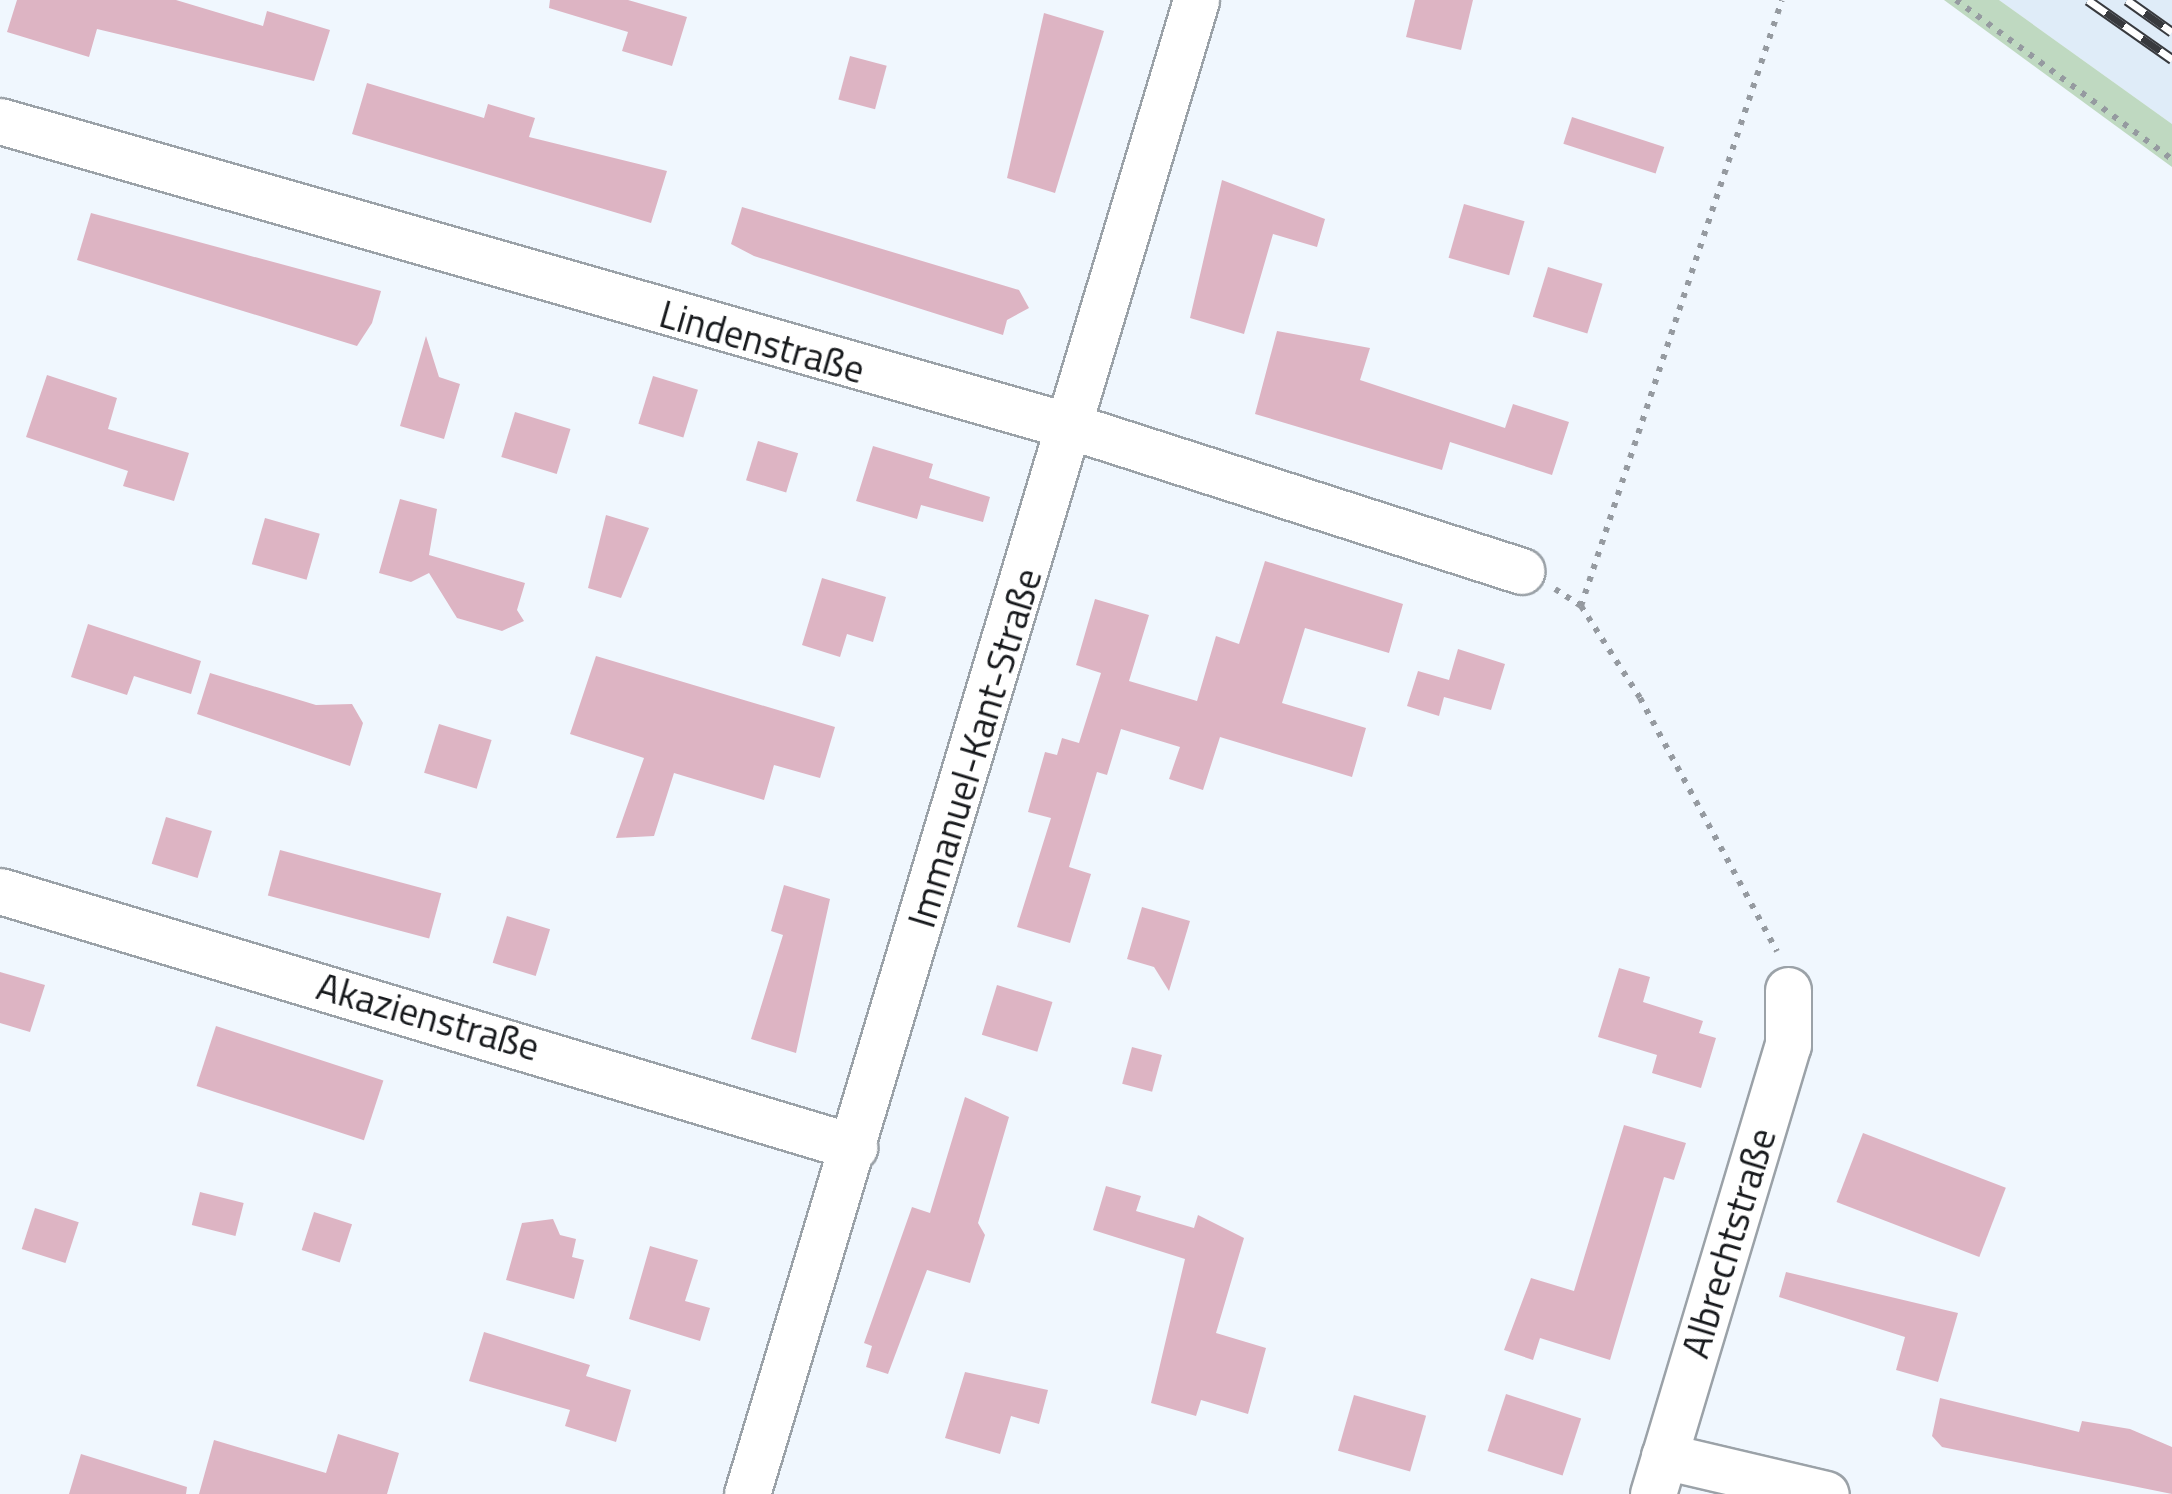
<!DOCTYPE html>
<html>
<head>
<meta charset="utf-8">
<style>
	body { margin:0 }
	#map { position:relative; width:2172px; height:1494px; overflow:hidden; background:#f0f7fe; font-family:"Titillium Web",sans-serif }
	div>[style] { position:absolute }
	.built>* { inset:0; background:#dfecf8 }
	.green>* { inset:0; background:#bfd9c1 }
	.building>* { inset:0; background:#ddb4c3; transform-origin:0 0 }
	.path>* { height:6px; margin-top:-3px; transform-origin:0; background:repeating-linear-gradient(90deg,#959aa0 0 5px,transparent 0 13px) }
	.roads { filter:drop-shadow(2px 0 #9ba2a8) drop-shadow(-2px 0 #9ba2a8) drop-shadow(0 2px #9ba2a8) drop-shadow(0 -2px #9ba2a8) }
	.street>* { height:45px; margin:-22.5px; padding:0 22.5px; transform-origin:22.5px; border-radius:22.5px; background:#fff }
	.rail>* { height:11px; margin-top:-5.5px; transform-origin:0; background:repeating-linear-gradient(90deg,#fff 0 22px,#383a3e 0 44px); box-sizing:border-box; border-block:2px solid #383a3e }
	span { translate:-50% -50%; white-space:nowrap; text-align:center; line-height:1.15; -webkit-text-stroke:8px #fff; paint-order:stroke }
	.street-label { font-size:38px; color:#17191c }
</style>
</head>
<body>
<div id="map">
	<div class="built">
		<div style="clip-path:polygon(1999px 0,2172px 0,2172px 124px)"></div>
	</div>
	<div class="green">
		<div style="clip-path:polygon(1944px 0,1999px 0,2172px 124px,2172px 167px)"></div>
	</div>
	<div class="building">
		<div style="clip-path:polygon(17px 0,176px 0,263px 26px,267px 11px,330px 30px,314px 81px,97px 29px,89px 57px,7px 32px)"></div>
		<div style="clip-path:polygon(550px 0,628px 0,687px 17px,672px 66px,622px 51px,628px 32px,549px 8px)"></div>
		<div style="clip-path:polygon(1415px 0,1473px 0,1461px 50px,1406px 37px)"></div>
		<div style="clip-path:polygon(1044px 13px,1104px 31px,1055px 193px,1007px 178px)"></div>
		<div style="left:850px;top:56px;width:38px;height:45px;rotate:15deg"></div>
		<div style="clip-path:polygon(367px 83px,484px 118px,488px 104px,535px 118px,529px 137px,667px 171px,651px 223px,352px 134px)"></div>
		<div style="left:1572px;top:117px;width:97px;height:28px;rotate:18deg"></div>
		<div style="clip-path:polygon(1222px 180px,1325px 219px,1317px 247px,1273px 234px,1244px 334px,1190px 318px)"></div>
		<div style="left:1464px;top:204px;width:63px;height:56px;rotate:16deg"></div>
		<div style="clip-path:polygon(742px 207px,1019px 290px,1029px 308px,1007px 320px,1003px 335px,754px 256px,731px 244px)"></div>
		<div style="clip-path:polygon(91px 213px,381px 291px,372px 323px,357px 346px,77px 260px)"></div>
		<div style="left:1548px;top:267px;width:57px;height:52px;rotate:17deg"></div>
		<div style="clip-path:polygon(1277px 331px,1370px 348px,1360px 380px,1505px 428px,1513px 404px,1569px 422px,1552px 475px,1450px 442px,1442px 470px,1255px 414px)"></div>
		<div style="clip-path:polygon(426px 336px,439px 377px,460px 384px,444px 439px,400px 426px)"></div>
		<div style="clip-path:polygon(47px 375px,117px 398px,108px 429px,189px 453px,174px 501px,123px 486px,128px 471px,26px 437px)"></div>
		<div style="left:653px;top:376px;width:47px;height:50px;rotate:17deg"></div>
		<div style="left:515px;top:412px;width:58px;height:47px;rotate:17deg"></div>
		<div style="left:758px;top:441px;width:42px;height:41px;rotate:17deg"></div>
		<div style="clip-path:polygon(873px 446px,933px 464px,929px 478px,990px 497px,983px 522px,921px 505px,917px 519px,856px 501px)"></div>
		<div style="clip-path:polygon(400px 499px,437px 509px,429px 555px,525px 583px,517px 610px,524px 621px,502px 631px,457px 618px,429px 573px,411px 582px,379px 573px)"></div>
		<div style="clip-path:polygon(606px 515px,649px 528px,621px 598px,588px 588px)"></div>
		<div style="left:265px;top:518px;width:57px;height:48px;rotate:16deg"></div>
		<div style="clip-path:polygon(1265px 561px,1403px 604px,1389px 653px,1305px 628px,1282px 703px,1366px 728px,1352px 777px,1220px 737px,1203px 790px,1169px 779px,1180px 747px,1121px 729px,1107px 775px,1097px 772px,1069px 867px,1091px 874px,1070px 943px,1017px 927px,1051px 818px,1028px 812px,1045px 752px,1057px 755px,1062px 738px,1079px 743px,1101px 673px,1076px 665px,1095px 599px,1149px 615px,1129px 681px,1197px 701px,1216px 636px,1239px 644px)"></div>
		<div style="clip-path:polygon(822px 578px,886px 597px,873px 642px,847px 634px,840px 657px,802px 645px)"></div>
		<div style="clip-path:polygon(88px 624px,201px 661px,191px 694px,134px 676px,127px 695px,71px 677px)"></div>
		<div style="clip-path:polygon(1458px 649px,1505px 664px,1491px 710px,1444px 697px,1439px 716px,1407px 706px,1418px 671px,1449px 680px)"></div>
		<div style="clip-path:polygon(596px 656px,835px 727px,820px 778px,774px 765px,764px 800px,674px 773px,654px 836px,616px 838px,644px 758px,570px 734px)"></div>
		<div style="clip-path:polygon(210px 673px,316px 705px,352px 704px,363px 723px,350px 766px,197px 714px)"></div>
		<div style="left:439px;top:724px;width:55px;height:51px;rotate:17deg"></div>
		<div style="left:166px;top:817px;width:48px;height:49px;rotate:17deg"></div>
		<div style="left:280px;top:850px;width:167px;height:47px;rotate:15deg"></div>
		<div style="clip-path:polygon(784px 885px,830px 899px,796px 1053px,751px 1039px,783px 935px,771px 931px)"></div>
		<div style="clip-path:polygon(1142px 907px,1190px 921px,1169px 991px,1154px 967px,1127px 959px)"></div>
		<div style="left:507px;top:916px;width:45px;height:49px;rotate:17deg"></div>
		<div style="clip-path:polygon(1619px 968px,1650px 977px,1643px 1002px,1703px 1021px,1699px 1033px,1716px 1038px,1701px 1088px,1652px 1073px,1657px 1055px,1598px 1037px)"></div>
		<div style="clip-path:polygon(0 972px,45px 985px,30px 1032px,0 1023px)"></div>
		<div style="left:997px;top:985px;width:58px;height:52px;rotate:17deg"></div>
		<div style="left:216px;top:1026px;width:176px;height:63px;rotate:18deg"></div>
		<div style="left:1132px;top:1047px;width:31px;height:38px;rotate:15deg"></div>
		<div style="clip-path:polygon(965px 1097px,1009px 1117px,978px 1223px,985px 1235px,970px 1283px,927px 1270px,888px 1374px,866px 1367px,872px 1346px,864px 1343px,912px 1207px,930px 1213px)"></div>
		<div style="clip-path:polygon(1624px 1125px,1686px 1143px,1674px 1180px,1664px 1177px,1610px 1360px,1540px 1338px,1533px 1360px,1504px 1350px,1531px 1278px,1574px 1291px)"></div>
		<div style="left:1863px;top:1133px;width:153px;height:74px;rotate:21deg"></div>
		<div style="clip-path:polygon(1106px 1186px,1141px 1196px,1136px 1211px,1194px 1228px,1198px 1215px,1244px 1238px,1216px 1333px,1266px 1348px,1248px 1414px,1201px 1400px,1196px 1416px,1151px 1403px,1185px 1259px,1093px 1230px)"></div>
		<div style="left:200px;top:1192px;width:45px;height:34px;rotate:14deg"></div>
		<div style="left:35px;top:1208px;width:46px;height:43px;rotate:18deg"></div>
		<div style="left:314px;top:1212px;width:40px;height:40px;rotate:18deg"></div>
		<div style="clip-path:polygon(553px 1219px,560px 1235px,576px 1239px,572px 1257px,584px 1260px,574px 1299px,506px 1280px,522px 1223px)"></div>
		<div style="clip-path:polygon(650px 1246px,698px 1260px,685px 1301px,710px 1308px,700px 1341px,629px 1319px)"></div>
		<div style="clip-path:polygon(1786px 1272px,1958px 1313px,1938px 1382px,1896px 1370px,1905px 1337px,1779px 1297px)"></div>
		<div style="clip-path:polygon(484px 1332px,590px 1365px,586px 1376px,631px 1390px,616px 1442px,565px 1426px,570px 1410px,469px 1381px)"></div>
		<div style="clip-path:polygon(965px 1372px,1048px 1390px,1039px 1424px,1011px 1416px,1000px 1454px,945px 1438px)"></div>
		<div style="left:1506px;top:1394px;width:79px;height:60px;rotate:18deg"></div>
		<div style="left:1354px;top:1395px;width:75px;height:58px;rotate:16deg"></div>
		<div style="clip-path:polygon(1940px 1398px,2079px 1432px,2082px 1421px,2130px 1429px,2172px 1447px,2172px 1494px,1942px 1447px,1932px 1436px)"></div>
		<div style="clip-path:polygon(338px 1434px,399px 1453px,387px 1494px,199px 1494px,214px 1440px,326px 1473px)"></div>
		<div style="clip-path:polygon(81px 1454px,187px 1487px,186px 1494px,69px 1494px)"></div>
	</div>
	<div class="path">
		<div style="left:1956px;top:0;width:268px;rotate:36.4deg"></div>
		<div style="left:1555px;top:589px;width:31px;rotate:33deg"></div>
		<div style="left:1581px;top:606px;width:109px;rotate:57.3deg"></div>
		<div style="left:1640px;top:698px;width:288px;rotate:61.6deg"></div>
		<div style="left:1581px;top:606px;width:638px;rotate:-71.65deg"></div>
	</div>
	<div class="roads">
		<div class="street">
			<div style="left:0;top:121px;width:1116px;rotate:15.92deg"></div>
			<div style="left:1073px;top:427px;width:471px;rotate:17.8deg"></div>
			<div style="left:0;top:891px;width:892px;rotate:16.69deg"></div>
			<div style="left:1664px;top:1456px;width:166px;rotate:13.2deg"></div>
			<div style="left:747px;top:1494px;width:1560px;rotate:-73.27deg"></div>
			<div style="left:1653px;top:1494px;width:469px;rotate:-73.3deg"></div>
			<div style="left:1788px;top:1045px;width:55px;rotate:-90deg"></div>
		</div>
	</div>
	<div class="rail">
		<div style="left:2088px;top:0;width:103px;rotate:35.1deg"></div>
		<div style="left:2127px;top:0;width:55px;rotate:35.4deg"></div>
	</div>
	<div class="street-label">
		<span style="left:762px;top:342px;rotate:16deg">Lindenstraße</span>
		<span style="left:975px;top:748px;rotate:-73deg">Immanuel-Kant-Straße</span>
		<span style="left:428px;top:1017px;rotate:16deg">Akazienstraße</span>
		<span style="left:1729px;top:1243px;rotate:-73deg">Albrechtstraße</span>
	</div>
</div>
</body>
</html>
